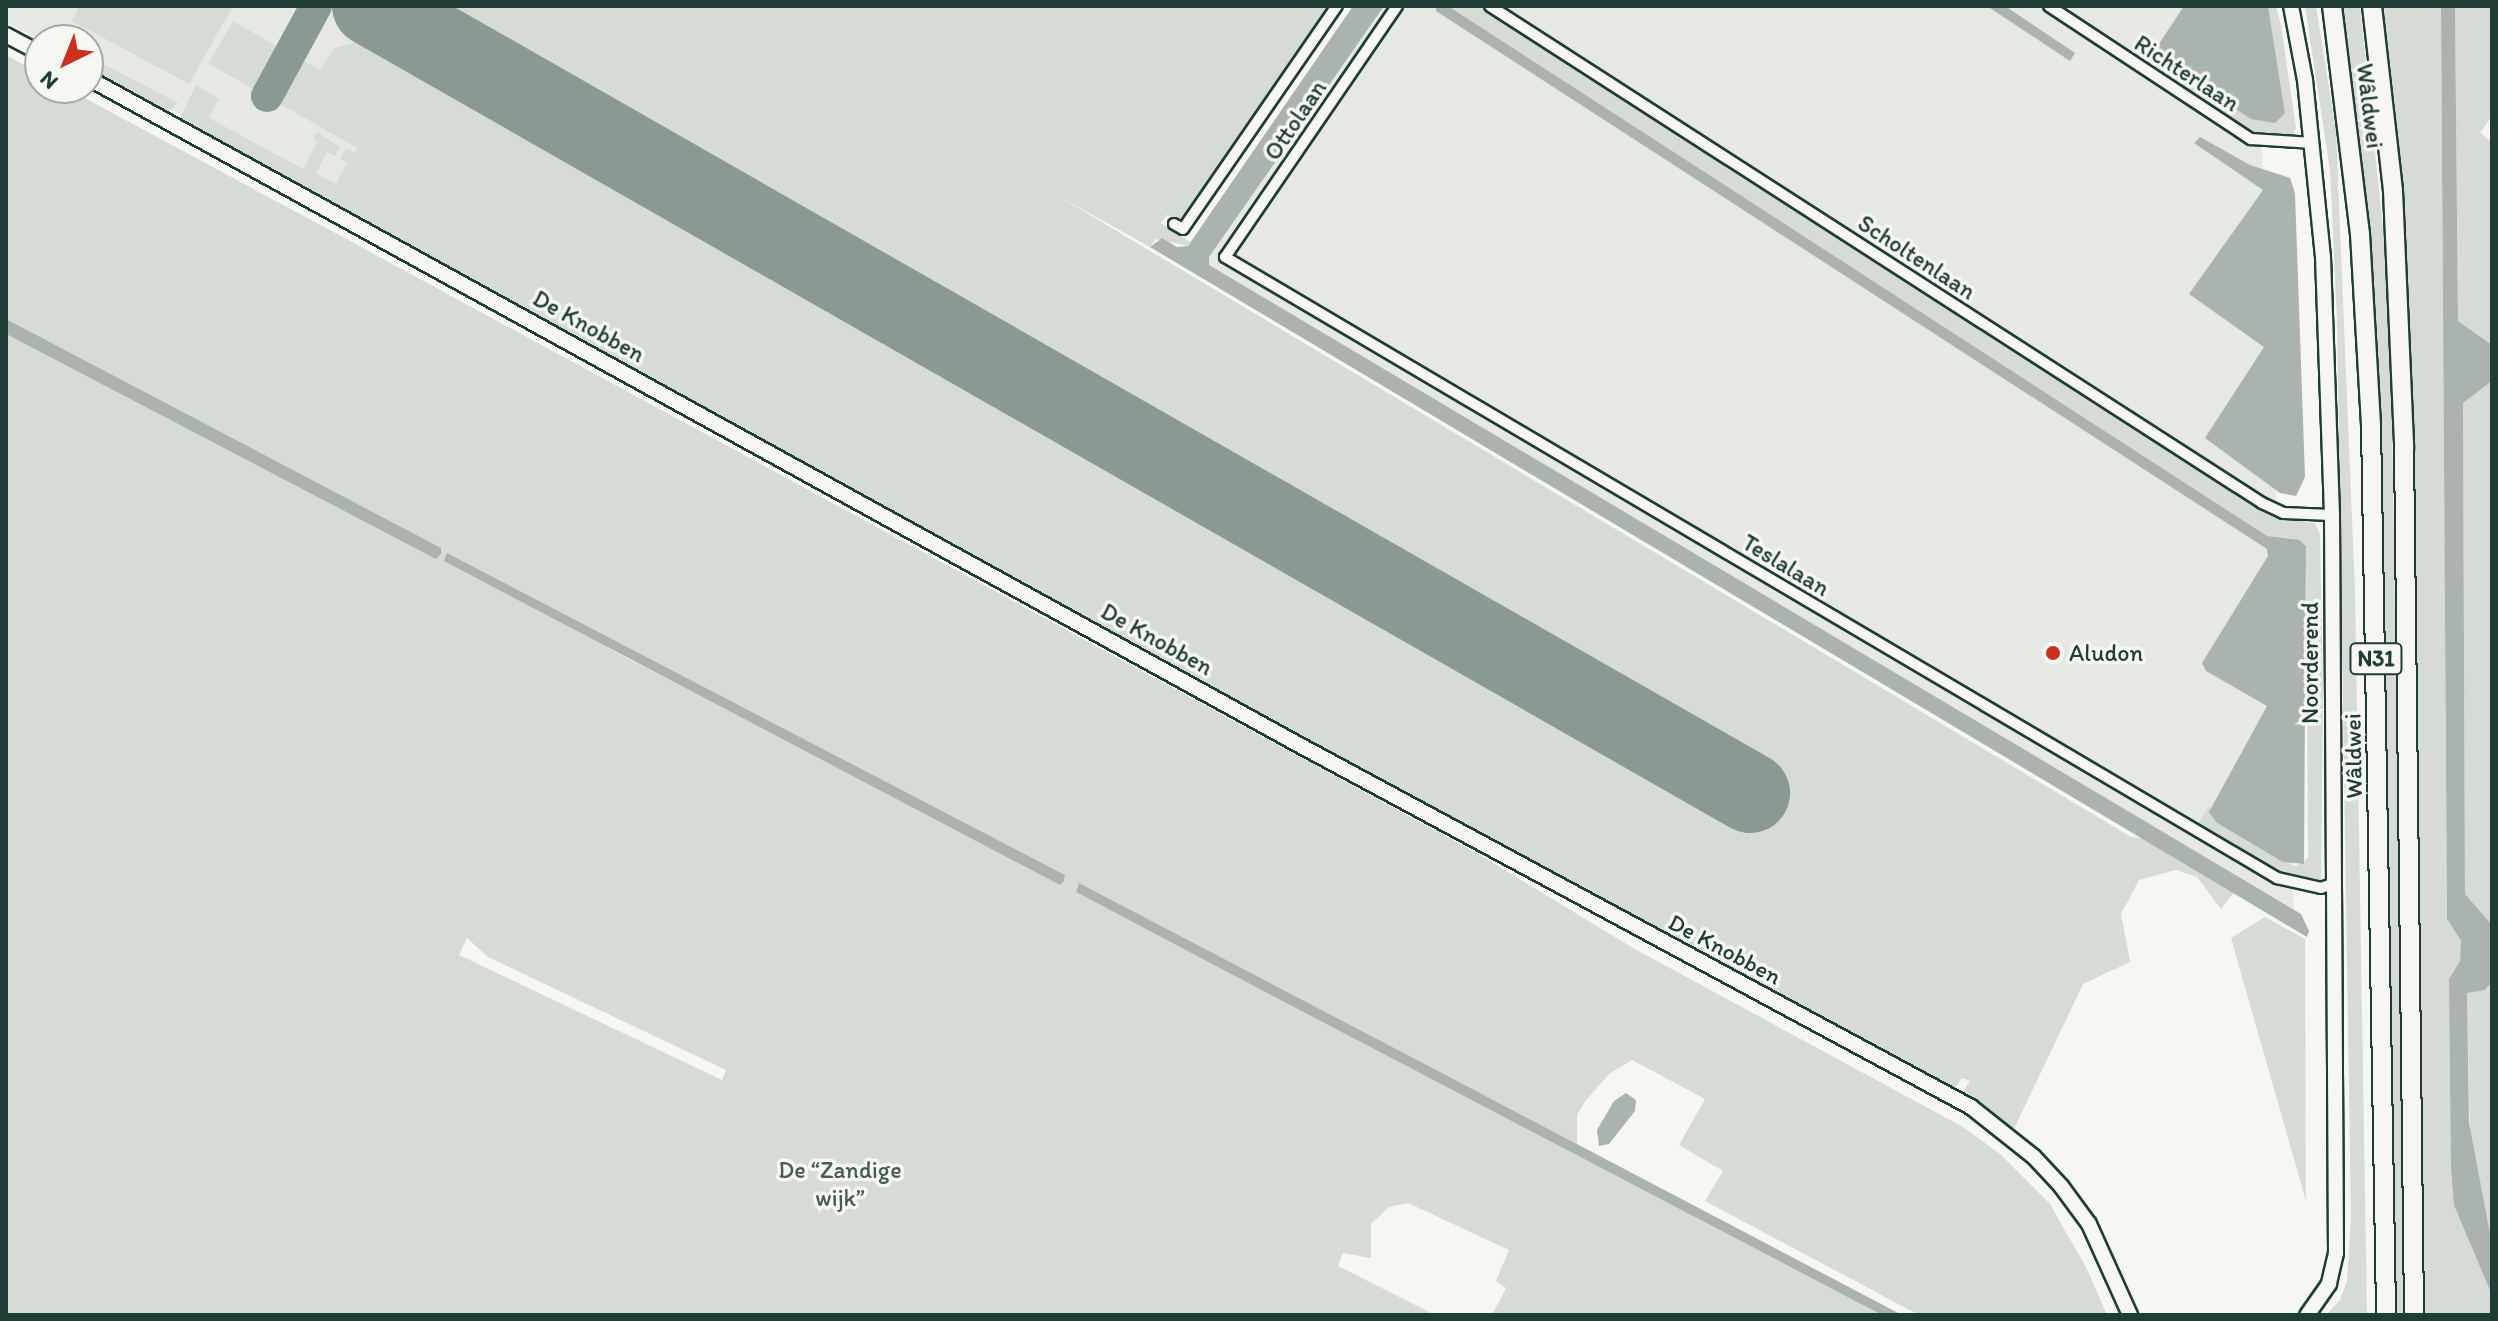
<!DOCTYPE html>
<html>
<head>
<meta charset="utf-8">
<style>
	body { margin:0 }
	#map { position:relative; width:2498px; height:1321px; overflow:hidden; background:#f6f6f2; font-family:Itim,sans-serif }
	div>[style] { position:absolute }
	.built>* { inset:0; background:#e6e8e4 }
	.green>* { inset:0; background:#d6dbd6; transform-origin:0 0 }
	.water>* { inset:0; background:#aab3ae }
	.taxiway>* { height:32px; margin:-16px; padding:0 16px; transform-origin:16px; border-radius:16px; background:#8a9a93 }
	.runway>* { height:80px; margin:-40px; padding:0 40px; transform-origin:40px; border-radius:40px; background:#8a9a93 }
	.roads { filter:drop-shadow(2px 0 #1f3d34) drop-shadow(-2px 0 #1f3d34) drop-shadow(0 2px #1f3d34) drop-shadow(0 -2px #1f3d34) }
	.street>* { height:10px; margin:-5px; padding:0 5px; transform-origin:5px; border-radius:5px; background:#f6f6f2 }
	.secondary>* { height:14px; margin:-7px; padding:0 7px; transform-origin:7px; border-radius:7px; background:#f6f6f2 }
	.highway>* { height:18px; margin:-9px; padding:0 9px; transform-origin:9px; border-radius:9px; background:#f6f6f2 }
	.dots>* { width:22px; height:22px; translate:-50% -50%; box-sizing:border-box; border:4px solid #f6f6f2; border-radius:50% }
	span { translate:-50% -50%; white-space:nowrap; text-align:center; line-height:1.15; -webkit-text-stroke:7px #f6f6f2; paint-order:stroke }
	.shield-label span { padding:2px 6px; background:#f6f6f2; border:2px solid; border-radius:6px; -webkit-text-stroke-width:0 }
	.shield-label { font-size:22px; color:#1f3d34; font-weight:700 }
	.street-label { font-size:24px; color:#1f3d34 }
	.poi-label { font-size:24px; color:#1f3d34 }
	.left { translate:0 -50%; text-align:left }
	.park-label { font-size:24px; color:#445d54 }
	.frame { position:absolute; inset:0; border:8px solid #1f3d34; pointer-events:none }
	.north { position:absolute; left:24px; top:24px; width:80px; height:80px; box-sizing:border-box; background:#f6f6f2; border:2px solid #a0aca6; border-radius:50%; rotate:223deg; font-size:22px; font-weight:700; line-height:32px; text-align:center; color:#1f3d34 }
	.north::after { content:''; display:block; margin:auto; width:28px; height:36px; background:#c8321e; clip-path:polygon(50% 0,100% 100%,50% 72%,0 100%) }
</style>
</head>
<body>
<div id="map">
	<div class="built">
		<div style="clip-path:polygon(6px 6px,739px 6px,2131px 837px,2000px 1092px,88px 65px,88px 40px,40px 40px,6px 22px)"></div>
		<div style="clip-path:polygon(1366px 6px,2241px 6px,2259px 83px,2294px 918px,1190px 261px)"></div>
	</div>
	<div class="green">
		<div style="clip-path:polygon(74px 6px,233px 6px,189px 84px,72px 21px,78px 10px)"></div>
		<div style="clip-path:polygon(420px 6px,1331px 6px,1188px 214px,1178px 219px,1167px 215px,1161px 223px,1190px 242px,1188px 246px,1156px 239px,1150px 247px,1058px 196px,2131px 837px,2155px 840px,2237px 889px,2221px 909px,2197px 877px,2176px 870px,2139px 880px,2121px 914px,2130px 962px,2083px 984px,2012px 1133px,1960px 1097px,1970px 1081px,1962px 1078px,1952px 1092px,179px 120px,196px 85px,219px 99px,209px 118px,303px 169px,317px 143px,313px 139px,317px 132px,340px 147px,335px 156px,327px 152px,316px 173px,336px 184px,347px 163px,340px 159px,346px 149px,355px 152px,357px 148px,270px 98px,293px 55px,320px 70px,334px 48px,370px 39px,1738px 816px,1762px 771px)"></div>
		<div style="clip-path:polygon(1448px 6px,1480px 6px,2260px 509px,2315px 524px,2320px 534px,2323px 695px,2321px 888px,2274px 872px,2197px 826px,2209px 805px,2217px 823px,2283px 862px,2296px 866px,2308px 858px,2306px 546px,2267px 536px)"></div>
		<div style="clip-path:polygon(2268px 6px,2276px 6px,2281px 25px,2296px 128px,2291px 139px,2257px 136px,2147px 65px,2155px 50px,2160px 59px,2285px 113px)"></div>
		<div style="clip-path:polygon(2305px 6px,2316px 6px,2336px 132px,2355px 591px,2367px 1315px,2326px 1315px,2340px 1300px,2347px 1281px,2351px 1218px,2337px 319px,2330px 170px)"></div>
		<div style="clip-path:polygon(2340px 6px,2360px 6px,2390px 297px,2406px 1315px,2393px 1315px,2382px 636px)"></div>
		<div style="clip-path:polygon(2380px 6px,2441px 6px,2447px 919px,2461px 941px,2460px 961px,2449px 979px,2451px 1046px,2476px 1250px,2492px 1295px,2492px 1315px,2422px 1315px,2407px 300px,2395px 103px)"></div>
		<div style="clip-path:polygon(2455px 6px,2492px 6px,2492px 116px,2480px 133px,2492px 142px,2492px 345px,2458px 321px)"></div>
		<div style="left:233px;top:21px;width:62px;height:49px;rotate:30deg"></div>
		<div style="clip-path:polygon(evenodd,6px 55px,40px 74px,40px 88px,66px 88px,339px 235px,1475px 852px,1633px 948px,1963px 1127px,2000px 1154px,2050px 1204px,2087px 1269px,2107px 1315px,1919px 1315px,1705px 1201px,1723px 1171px,1679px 1145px,1705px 1099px,1632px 1060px,1609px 1074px,1586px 1100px,1577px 1115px,1577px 1144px,1079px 883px,1076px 892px,1882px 1315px,1492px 1315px,1506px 1288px,1496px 1281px,1509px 1250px,1408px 1203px,1389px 1207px,1371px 1224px,1371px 1258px,1343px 1253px,1338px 1266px,1435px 1315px,6px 1315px,6px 334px,436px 558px,440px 548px,6px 319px,6px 55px,447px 553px,1065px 875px,1064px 881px,617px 653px,447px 553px,6px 55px,467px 938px,488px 957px,726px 1070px,722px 1080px,459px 955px,467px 938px)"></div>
		<div style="clip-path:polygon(88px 56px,178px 103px,164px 116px,88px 75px)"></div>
		<div style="clip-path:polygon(2492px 381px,2492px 925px,2465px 894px,2463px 403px)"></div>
		<div style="clip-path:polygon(2265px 917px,2305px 939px,2306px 1201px,2231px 938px)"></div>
		<div style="clip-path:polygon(2492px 982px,2492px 1244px,2470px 1142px,2467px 992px,2485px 990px)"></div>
	</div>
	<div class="water">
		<div style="clip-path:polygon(1353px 6px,1384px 6px,1209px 257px,1209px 265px,2301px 914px,2309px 931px,2307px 937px,1150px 247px,1162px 238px,1177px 247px,1188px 246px)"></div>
		<div style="clip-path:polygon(1436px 6px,1448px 6px,2267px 536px,2299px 540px,2306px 546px,2304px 864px,2283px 862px,2217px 823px,2209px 812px,2267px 706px,2206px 671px,2202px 663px,2268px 556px,2267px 549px,1436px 11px)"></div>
		<div style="clip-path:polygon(1987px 6px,2005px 6px,2075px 53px,2070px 61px)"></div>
		<div style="clip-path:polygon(2184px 6px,2268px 6px,2285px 113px,2275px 123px,2251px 119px,2160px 59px,2155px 50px)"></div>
		<div style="clip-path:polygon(2441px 6px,2455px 6px,2458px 321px,2492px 345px,2492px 381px,2463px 403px,2465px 894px,2492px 925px,2492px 982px,2485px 990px,2467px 993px,2469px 1123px,2492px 1244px,2492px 1295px,2454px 1205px,2451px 1166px,2449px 979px,2460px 961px,2461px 941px,2447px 919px)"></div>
		<div style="clip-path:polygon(2200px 137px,2250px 165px,2290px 178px,2295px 193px,2305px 477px,2296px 496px,2280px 493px,2205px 438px,2264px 347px,2189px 294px,2263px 190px,2194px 143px)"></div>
		<div style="clip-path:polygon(6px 319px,441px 548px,441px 554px,436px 559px,6px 334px)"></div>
		<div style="clip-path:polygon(447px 553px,1065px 875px,1064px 881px,1060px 885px,444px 561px)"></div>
		<div style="clip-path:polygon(1079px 883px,1440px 1072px,1902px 1315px,1882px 1315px,1252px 985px,1076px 892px)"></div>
		<div style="clip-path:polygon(1626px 1093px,1636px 1100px,1635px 1111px,1609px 1144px,1599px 1146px,1597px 1130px,1614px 1101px)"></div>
	</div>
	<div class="taxiway">
		<div style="left:267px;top:96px;width:102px;rotate:-61.4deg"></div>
	</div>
	<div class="runway">
		<div style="left:372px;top:6px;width:1587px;rotate:29.73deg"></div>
	</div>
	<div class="roads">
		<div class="street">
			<div style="left:1397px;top:6px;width:304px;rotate:124.4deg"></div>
			<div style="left:1225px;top:257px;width:1222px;rotate:30.55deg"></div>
			<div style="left:2277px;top:878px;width:45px;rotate:12.8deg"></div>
			<div style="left:2321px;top:888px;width:12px;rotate:-20deg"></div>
			<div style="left:1490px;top:6px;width:918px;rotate:32.77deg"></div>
			<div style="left:2262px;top:503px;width:23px;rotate:25deg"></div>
			<div style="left:2283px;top:513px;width:49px;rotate:2.3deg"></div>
			<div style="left:2049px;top:6px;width:242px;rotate:33.4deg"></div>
			<div style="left:2251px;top:139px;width:62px;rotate:3.7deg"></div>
			<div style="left:1174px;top:224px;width:10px;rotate:29deg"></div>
			<div style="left:1183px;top:229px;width:271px;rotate:-55.4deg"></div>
		</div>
		<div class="secondary">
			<div style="left:2291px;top:6px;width:75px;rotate:79.3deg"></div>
			<div style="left:2305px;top:80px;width:178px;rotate:84.2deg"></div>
			<div style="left:2323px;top:257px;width:258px;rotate:88deg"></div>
			<div style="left:2332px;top:515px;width:738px;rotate:89.69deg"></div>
			<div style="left:2336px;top:1253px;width:32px;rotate:103deg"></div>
			<div style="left:2329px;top:1284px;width:38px;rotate:125deg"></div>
			<div style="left:6px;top:35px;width:38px;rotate:28deg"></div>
			<div style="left:88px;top:78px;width:1387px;rotate:28.84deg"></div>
			<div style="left:1303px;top:747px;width:759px;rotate:28.32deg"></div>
			<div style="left:1971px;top:1107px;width:80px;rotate:38.4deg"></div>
			<div style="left:2034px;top:1157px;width:40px;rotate:47deg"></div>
			<div style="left:2061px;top:1186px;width:47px;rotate:53.6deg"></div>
			<div style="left:2089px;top:1224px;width:100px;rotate:65.7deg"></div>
		</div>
		<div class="highway">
			<div style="left:2332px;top:6px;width:230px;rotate:83deg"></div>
			<div style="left:2360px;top:234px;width:191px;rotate:86.7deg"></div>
			<div style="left:2371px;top:425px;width:890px;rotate:89.03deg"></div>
			<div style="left:2372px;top:6px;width:186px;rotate:83.5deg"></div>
			<div style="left:2393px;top:191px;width:256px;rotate:87.5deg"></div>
			<div style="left:2404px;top:447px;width:868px;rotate:89.34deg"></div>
		</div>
	</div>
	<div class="dots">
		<div style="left:2053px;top:653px;background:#c8321e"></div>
	</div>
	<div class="shield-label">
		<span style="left:2376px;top:659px">N31</span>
	</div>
	<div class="street-label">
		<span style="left:2187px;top:73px;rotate:33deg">Richterlaan</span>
		<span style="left:2370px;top:106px;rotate:83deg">Wâldwei</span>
		<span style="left:1295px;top:120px;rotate:-56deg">Ottolaan</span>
		<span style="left:1917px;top:257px;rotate:33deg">Scholtenlaan</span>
		<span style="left:589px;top:326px;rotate:29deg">De Knobben</span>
		<span style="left:1786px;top:565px;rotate:31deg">Teslalaan</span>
		<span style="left:1157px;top:639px;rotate:29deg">De Knobben</span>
		<span style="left:2310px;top:663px;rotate:-90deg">Noorderend</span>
		<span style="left:2353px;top:756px;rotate:-91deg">Wâldwei</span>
		<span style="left:1725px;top:949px;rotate:28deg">De Knobben</span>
	</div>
	<div class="poi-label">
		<span class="left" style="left:2069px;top:653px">Aludon</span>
	</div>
	<div class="park-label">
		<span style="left:840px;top:1184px">De “Zandige<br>wijk”</span>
	</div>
	<div class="frame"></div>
	<div class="north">N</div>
</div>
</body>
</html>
